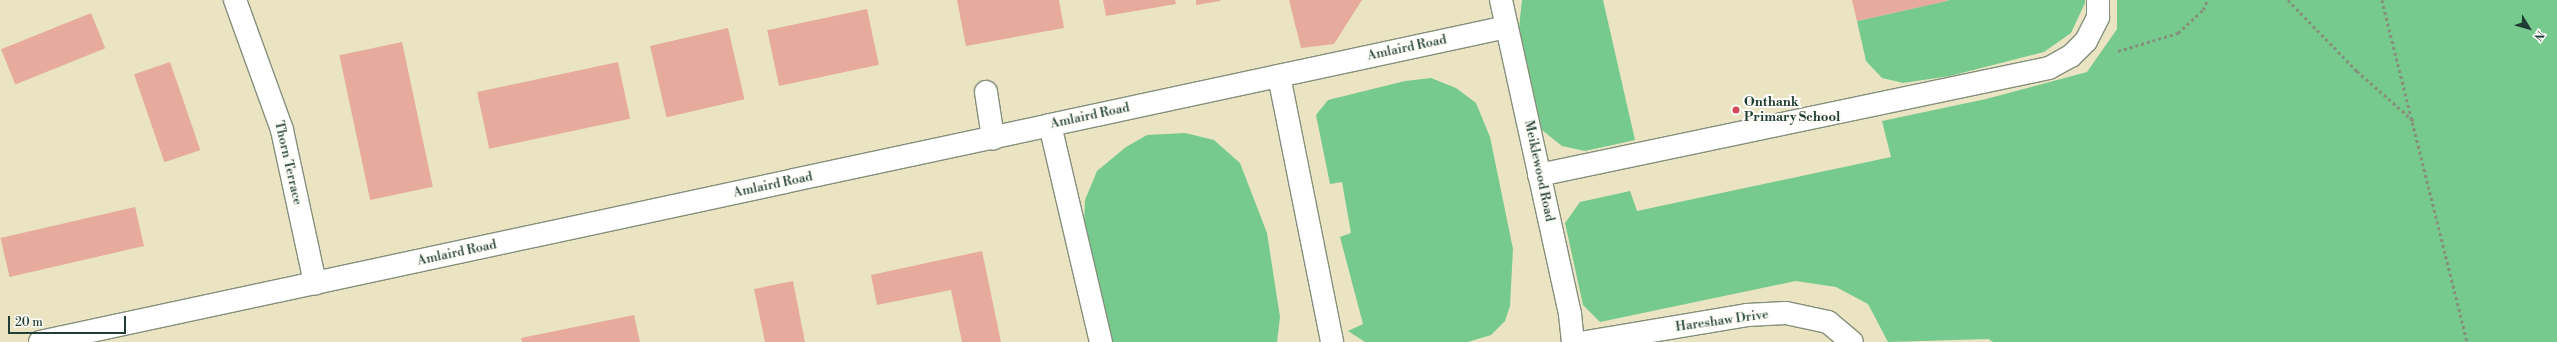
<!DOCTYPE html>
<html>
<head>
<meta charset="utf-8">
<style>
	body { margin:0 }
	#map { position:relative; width:2557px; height:342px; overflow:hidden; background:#eae4c3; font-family:"Libre Bodoni",serif }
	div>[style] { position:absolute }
	.green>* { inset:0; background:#77ca8d }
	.building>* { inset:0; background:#e6ab9d; transform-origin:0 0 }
	.path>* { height:2.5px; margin-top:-1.25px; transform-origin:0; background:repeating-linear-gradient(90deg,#84907c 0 3px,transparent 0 6px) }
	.roads { filter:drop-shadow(1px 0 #84907c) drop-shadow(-1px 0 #84907c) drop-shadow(0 1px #84907c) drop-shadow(0 -1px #84907c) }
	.minor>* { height:22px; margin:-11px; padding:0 11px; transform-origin:11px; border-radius:11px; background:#fff }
	.dots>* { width:11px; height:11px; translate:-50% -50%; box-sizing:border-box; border:2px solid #fdfcf7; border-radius:50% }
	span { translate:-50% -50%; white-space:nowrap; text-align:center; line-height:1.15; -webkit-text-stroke:4px #fdfcf7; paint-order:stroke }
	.street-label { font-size:13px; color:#1f3d34 }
	.poi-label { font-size:13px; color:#1f3d34; font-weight:700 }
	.left { translate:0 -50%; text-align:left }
	.north { position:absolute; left:2509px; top:8px; width:40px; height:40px; -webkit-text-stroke:3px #fdfcf7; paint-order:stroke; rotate:127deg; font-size:11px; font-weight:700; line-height:16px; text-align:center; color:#1f3d34 }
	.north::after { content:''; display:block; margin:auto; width:14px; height:18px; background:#1f3d34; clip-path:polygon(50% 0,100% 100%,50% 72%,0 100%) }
	.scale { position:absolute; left:8px; top:316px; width:118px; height:18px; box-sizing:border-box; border:2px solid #1f3d34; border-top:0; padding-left:5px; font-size:12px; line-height:14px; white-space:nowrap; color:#1f3d34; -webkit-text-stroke:3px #fdfcf7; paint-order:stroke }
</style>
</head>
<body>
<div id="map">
	<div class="green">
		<div style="clip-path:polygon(1522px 0,1603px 0,1635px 140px,1585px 151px,1562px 146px,1542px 130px,1519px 28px)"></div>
		<div style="clip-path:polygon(1950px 0,2085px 0,2085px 3px,2071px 33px,2044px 52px,1950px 76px,1903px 83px,1882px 78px,1866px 61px,1857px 21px)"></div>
		<div style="clip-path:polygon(2117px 0,2557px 0,2557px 342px,1993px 342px,1988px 339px,1888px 342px,1868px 304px,1836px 287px,1796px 281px,1600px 322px,1583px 305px,1565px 223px,1580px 202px,1630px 191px,1637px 211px,1891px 157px,1882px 121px,1986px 99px,2087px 72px,2117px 29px)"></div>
		<div style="clip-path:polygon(1431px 78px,1456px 88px,1476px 103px,1490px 137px,1513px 249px,1510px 306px,1505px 321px,1491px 335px,1468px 342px,1365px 342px,1348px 331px,1363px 324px,1340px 237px,1351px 233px,1342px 182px,1330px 184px,1316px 115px,1328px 100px,1405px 81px)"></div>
		<div style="clip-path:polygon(1185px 133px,1214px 140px,1240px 163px,1267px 233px,1280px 317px,1277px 342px,1113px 342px,1084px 226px,1085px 200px,1097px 171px,1126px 147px,1147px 135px)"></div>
	</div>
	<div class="building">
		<div style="clip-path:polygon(957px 0,1059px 0,1064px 28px,966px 46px)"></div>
		<div style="clip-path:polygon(1103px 0,1175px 0,1176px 4px,1106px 16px)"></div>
		<div style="clip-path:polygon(1196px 0,1220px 0,1220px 1px,1196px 5px)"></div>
		<div style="clip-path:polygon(1289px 0,1362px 0,1334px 44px,1301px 48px)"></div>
		<div style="clip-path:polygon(1852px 0,1947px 0,1947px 1px,1857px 21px)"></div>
		<div style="left:867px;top:9px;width:57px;height:102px;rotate:78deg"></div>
		<div style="left:91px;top:13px;width:38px;height:97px;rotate:68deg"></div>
		<div style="left:728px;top:28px;width:73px;height:80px;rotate:77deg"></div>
		<div style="left:402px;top:42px;width:148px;height:64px;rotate:78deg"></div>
		<div style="left:170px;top:62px;width:93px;height:38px;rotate:71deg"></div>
		<div style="left:618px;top:62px;width:58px;height:144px;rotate:78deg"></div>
		<div style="left:135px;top:207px;width:40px;height:138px;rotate:77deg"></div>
		<div style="clip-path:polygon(982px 251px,1001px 342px,962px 342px,951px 290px,877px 305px,871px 275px)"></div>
		<div style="clip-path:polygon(793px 281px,805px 342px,765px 342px,754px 289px)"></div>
		<div style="clip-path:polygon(634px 315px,640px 342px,522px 342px,521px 338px)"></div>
	</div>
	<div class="path">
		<div style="left:2288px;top:0;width:99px;rotate:45.8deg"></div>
		<div style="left:2357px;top:71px;width:76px;rotate:41.3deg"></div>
		<div style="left:2382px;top:0;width:352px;rotate:76deg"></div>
		<div style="left:2118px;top:51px;width:63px;rotate:-16.7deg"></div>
		<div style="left:2178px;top:33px;width:34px;rotate:-43deg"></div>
		<div style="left:2203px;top:10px;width:11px;rotate:-68deg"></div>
	</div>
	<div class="roads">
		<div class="minor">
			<div style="left:235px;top:0;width:138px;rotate:70.1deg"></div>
			<div style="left:282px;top:130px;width:157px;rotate:77.8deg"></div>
			<div style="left:1501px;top:0;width:321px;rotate:77.6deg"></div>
			<div style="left:1570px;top:314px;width:28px;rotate:84deg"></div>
			<div style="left:1279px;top:76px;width:271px;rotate:78.7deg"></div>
			<div style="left:986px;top:92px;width:47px;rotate:81.3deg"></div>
			<div style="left:1050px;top:125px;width:223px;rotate:76.8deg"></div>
			<div style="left:1539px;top:175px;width:521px;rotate:-11.85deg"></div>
			<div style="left:2049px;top:68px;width:25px;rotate:-29deg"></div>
			<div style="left:2071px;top:56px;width:21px;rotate:-45deg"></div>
			<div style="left:2086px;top:41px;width:27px;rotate:-63deg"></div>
			<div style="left:2098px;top:17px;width:17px;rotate:-90deg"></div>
			<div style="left:40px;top:342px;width:1500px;rotate:-12.12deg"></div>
			<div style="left:1586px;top:342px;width:163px;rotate:-9.5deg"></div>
			<div style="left:1747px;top:315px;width:39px;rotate:-3deg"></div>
			<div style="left:1786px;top:313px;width:43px;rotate:12.1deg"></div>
			<div style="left:1828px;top:322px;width:31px;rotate:40deg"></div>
		</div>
	</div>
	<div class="dots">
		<div style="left:1736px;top:110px;background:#d1495b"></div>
	</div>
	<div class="street-label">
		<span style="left:1407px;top:48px;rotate:-12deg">Amlaird Road</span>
		<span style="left:1090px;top:116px;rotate:-12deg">Amlaird Road</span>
		<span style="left:288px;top:163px;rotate:77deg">Thorn Terrace</span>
		<span style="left:1539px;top:171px;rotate:78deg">Meiklewood Road</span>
		<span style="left:773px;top:185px;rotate:-12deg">Amlaird Road</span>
		<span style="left:457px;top:253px;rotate:-12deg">Amlaird Road</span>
		<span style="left:1722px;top:321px;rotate:-8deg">Hareshaw Drive</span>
	</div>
	<div class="poi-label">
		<span class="left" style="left:1744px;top:110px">Onthank<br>Primary School</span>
	</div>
	<div class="north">N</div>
	<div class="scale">20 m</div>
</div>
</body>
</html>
